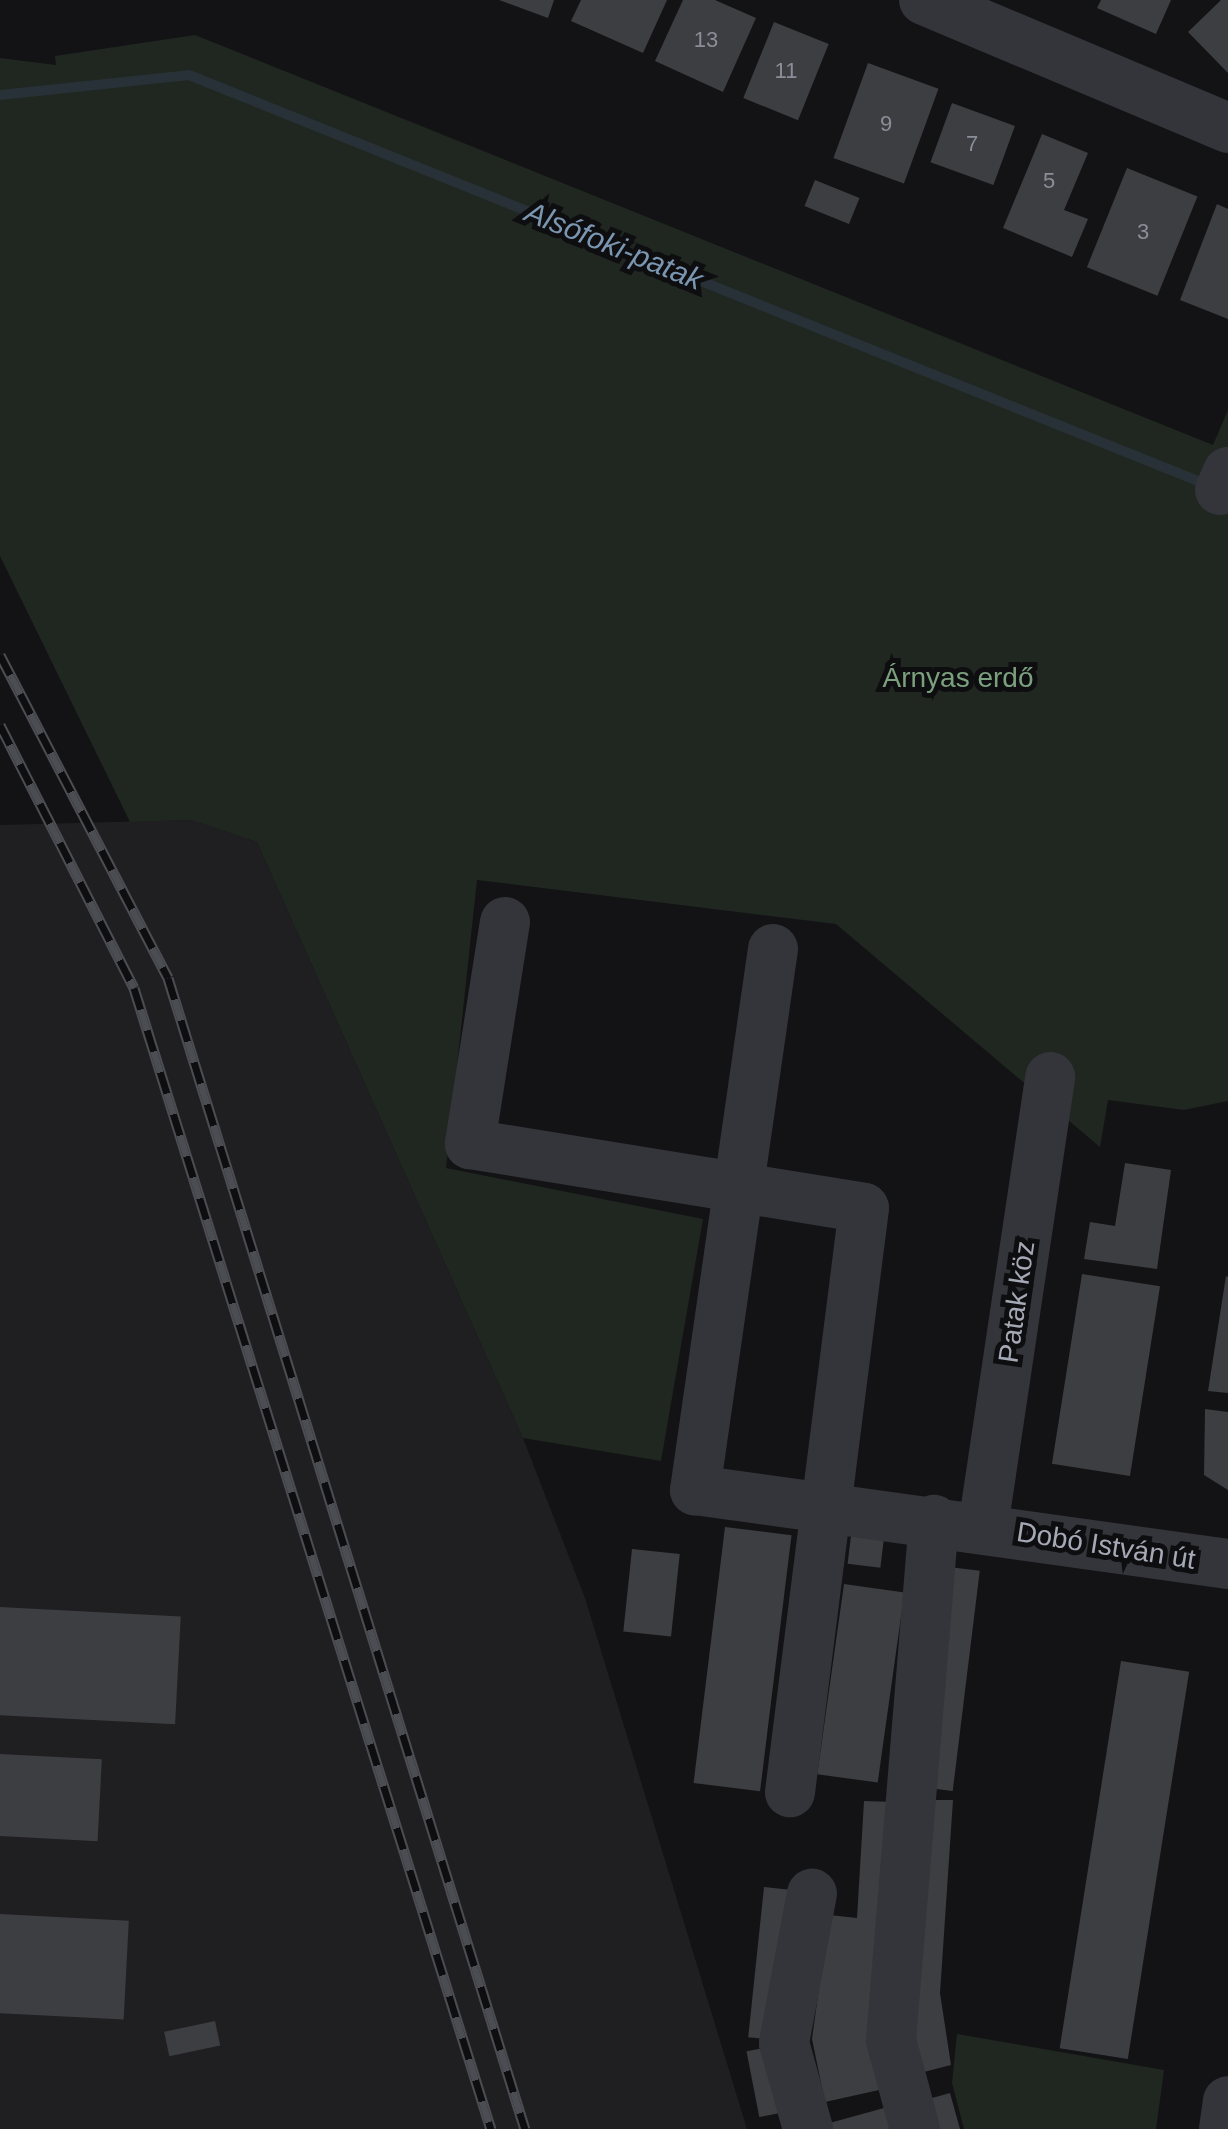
<!DOCTYPE html>
<html>
<head>
<meta charset="utf-8">
<style>
	body { margin:0 }
	#map { position:relative; width:1228px; height:2129px; overflow:hidden; background:#131315; font-family:Helvetica,sans-serif }
	div>[style] { position:absolute }
	.built>* { inset:0; background:#1f1f22 }
	.green>* { inset:0; background:#1f2720 }
	.stream>* { height:10px; margin:-5px; padding:0 5px; transform-origin:5px; border-radius:5px; background:#293138 }
	.building>* { inset:0; background:#3d3e42; transform-origin:0 0 }
	.minor>* { height:50px; margin:-25px; padding:0 25px; transform-origin:25px; border-radius:25px; background:#34353a }
	.rail>* { height:11px; margin-top:-5.5px; transform-origin:0; background:repeating-linear-gradient(90deg,#0e0e10 0 22px,#4b4d53 0 44px); box-sizing:border-box; border-block:2px solid #4b4d53 }
	span { translate:-50% -50%; white-space:nowrap; text-align:center; line-height:1.15; -webkit-text-stroke:10px #0e0e10; paint-order:stroke }
	.number-label { font-size:22px; color:#8a8e98 }
	.number-label span { -webkit-text-stroke-width:0 }
	.park-label { font-size:28px; color:#7ba07e }
	.street-label { font-size:28px; color:#a4a9b5 }
	.water-label { font-size:30px; color:#7b96b1; font-style:italic }
</style>
</head>
<body>
<div id="map">
	<div class="built">
		<div style="clip-path:polygon(191px 820px,257px 842px,523px 1438px,585px 1598px,747px 2129px,0 2129px,0 825px)"></div>
	</div>
	<div class="green">
		<div style="clip-path:polygon(195px 35px,1213px 445px,1228px 410px,1228px 1101px,1184px 1110px,1108px 1100px,1100px 1147px,836px 924px,477px 880px,446px 1168px,703px 1219px,661px 1461px,523px 1438px,257px 842px,191px 820px,130px 822px,0 556px,0 58px,56px 65px,55px 56px)"></div>
		<div style="clip-path:polygon(957px 2034px,1164px 2070px,1156px 2129px,964px 2129px,952px 2083px)"></div>
	</div>
	<div class="stream">
		<div style="left:0;top:95px;width:190px;rotate:-6deg"></div>
		<div style="left:189px;top:75px;width:1098px;rotate:21.92deg"></div>
	</div>
	<div class="building">
		<div style="clip-path:polygon(499px 0,554px 0,548px 18px)"></div>
		<div style="clip-path:polygon(581px 0,667px 0,643px 53px,571px 21px)"></div>
		<div style="clip-path:polygon(683px 0,715px 0,756px 18px,723px 92px,655px 61px)"></div>
		<div style="clip-path:polygon(1101px 0,1171px 0,1156px 34px,1097px 8px)"></div>
		<div style="clip-path:polygon(1221px 0,1228px 0,1228px 73px,1188px 32px)"></div>
		<div style="left:774px;top:22px;width:59px;height:82px;rotate:22deg"></div>
		<div style="left:868px;top:63px;width:75px;height:101px;rotate:20deg"></div>
		<div style="left:952px;top:103px;width:67px;height:63px;rotate:20deg"></div>
		<div style="clip-path:polygon(1042px 134px,1088px 153px,1064px 210px,1088px 219px,1072px 257px,1003px 228px)"></div>
		<div style="left:1127px;top:168px;width:76px;height:107px;rotate:22deg"></div>
		<div style="left:815px;top:180px;width:48px;height:28px;rotate:22deg"></div>
		<div style="clip-path:polygon(1217px 204px,1228px 209px,1228px 319px,1180px 300px)"></div>
		<div style="clip-path:polygon(1125px 1163px,1171px 1170px,1157px 1269px,1084px 1259px,1090px 1222px,1115px 1226px)"></div>
		<div style="left:1082px;top:1274px;width:79px;height:192px;rotate:9deg"></div>
		<div style="clip-path:polygon(1226px 1276px,1228px 1277px,1228px 1393px,1208px 1391px)"></div>
		<div style="clip-path:polygon(1205px 1409px,1228px 1412px,1228px 1490px,1204px 1475px)"></div>
		<div style="left:725px;top:1527px;width:67px;height:258px;rotate:7deg"></div>
		<div style="left:851px;top:1536px;width:33px;height:28px;rotate:7deg"></div>
		<div style="left:632px;top:1549px;width:48px;height:83px;rotate:6deg"></div>
		<div style="left:949px;top:1567px;width:31px;height:222px;rotate:7deg"></div>
		<div style="left:844px;top:1584px;width:61px;height:192px;rotate:8deg"></div>
		<div style="left:0;top:1607px;width:181px;height:108px;rotate:3deg"></div>
		<div style="left:1121px;top:1661px;width:69px;height:392px;rotate:9deg"></div>
		<div style="left:0;top:1754px;width:102px;height:82px;rotate:3deg"></div>
		<div style="clip-path:polygon(924px 1800px,953px 1800px,940px 1993px,951px 2065px,920px 2073px,911px 2032px)"></div>
		<div style="clip-path:polygon(864px 1801px,894px 1802px,879px 2090px,825px 2102px,812px 2039px,829px 1915px,857px 1918px)"></div>
		<div style="left:764px;top:1887px;width:28px;height:151px;rotate:6deg"></div>
		<div style="left:0;top:1914px;width:129px;height:99px;rotate:3deg"></div>
		<div style="left:215px;top:2021px;width:25px;height:52px;rotate:78deg"></div>
		<div style="left:774px;top:2046px;width:67px;height:28px;rotate:79deg"></div>
		<div style="clip-path:polygon(950px 2093px,960px 2129px,932px 2129px,925px 2100px)"></div>
		<div style="clip-path:polygon(884px 2108px,890px 2129px,827px 2129px,826px 2124px)"></div>
	</div>
	<div class="minor">
		<div style="left:924px;top:0;width:330px;rotate:22.8deg"></div>
		<div style="left:1220px;top:490px;width:20px;rotate:-66deg"></div>
		<div style="left:505px;top:922px;width:225px;rotate:99deg"></div>
		<div style="left:470px;top:1144px;width:399px;rotate:9.2deg"></div>
		<div style="left:864px;top:1208px;width:589px;rotate:97.22deg"></div>
		<div style="left:773px;top:949px;width:547px;rotate:98.2deg"></div>
		<div style="left:695px;top:1490px;width:538px;rotate:7.9deg"></div>
		<div style="left:983px;top:1527px;width:455px;rotate:-81.5deg"></div>
		<div style="left:808px;top:2129px;width:89px;rotate:-105.6deg"></div>
		<div style="left:784px;top:2043px;width:152px;rotate:-79.4deg"></div>
		<div style="left:915px;top:2129px;width:92px;rotate:-105.1deg"></div>
		<div style="left:891px;top:2040px;width:522px;rotate:-85.27deg"></div>
		<div style="left:1224px;top:2129px;width:28px;rotate:-82deg"></div>
	</div>
	<div class="rail">
		<div style="left:0;top:655px;width:364px;rotate:62.5deg"></div>
		<div style="left:168px;top:978px;width:1205px;rotate:72.77deg"></div>
		<div style="left:0;top:725px;width:295px;rotate:63deg"></div>
		<div style="left:134px;top:988px;width:1196px;rotate:72.63deg"></div>
	</div>
	<div class="number-label">
		<span style="left:706px;top:40px">13</span>
		<span style="left:786px;top:71px">11</span>
		<span style="left:886px;top:124px">9</span>
		<span style="left:972px;top:144px">7</span>
		<span style="left:1049px;top:181px">5</span>
		<span style="left:1143px;top:232px">3</span>
	</div>
	<div class="park-label">
		<span style="left:958px;top:678px">Árnyas erdő</span>
	</div>
	<div class="street-label">
		<span style="left:1017px;top:1302px;rotate:-82deg">Patak köz</span>
		<span style="left:1106px;top:1546px;rotate:9deg">Dobó István út</span>
	</div>
	<div class="water-label">
		<span style="left:614px;top:246px;rotate:22deg">Alsófoki-patak</span>
	</div>
</div>
</body>
</html>
